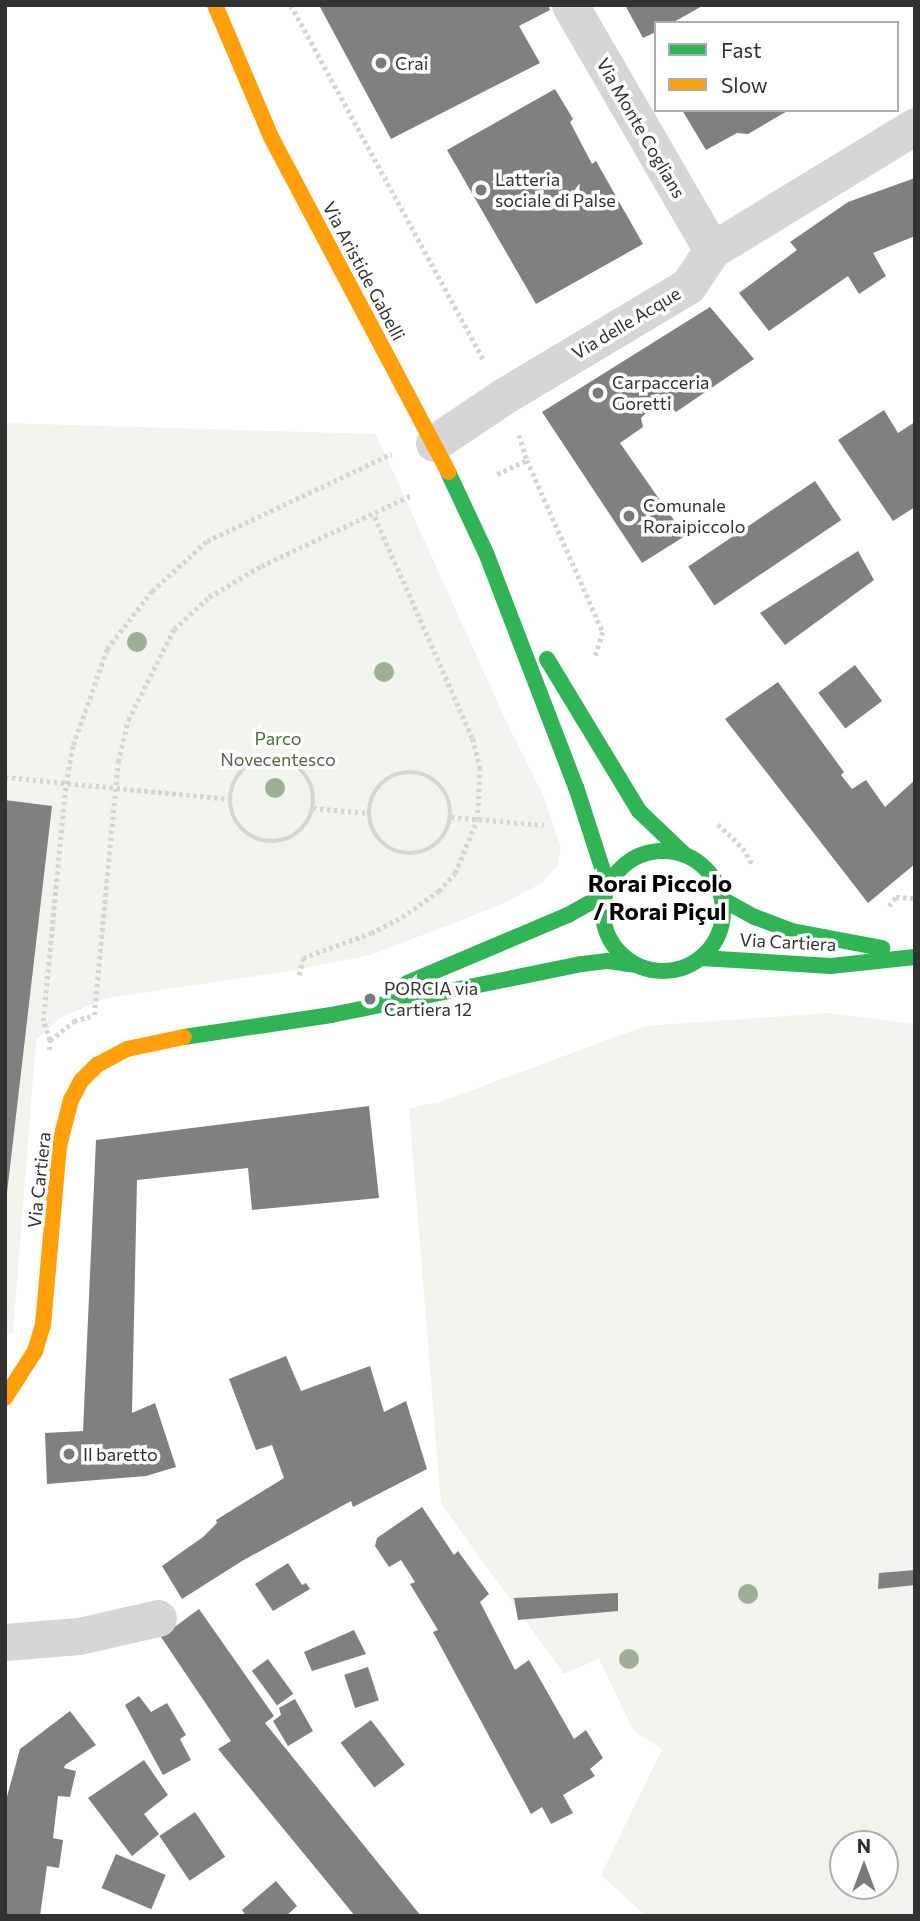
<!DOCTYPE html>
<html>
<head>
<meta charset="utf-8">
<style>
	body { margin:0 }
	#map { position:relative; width:920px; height:1921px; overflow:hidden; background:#fff; font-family:Commissioner,sans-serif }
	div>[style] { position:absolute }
	.green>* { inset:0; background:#f0f4ed }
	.building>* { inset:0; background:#808080; transform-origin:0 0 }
	.path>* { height:4.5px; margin-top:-2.25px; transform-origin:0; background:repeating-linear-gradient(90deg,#d5d5d5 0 3.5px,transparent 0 7px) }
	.path>.ring { margin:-2.25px; padding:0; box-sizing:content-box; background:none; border:4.5px solid #d5d5d5; border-radius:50% }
	.street>* { height:37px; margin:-18.5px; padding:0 18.5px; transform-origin:18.5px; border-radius:18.5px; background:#d6d6d6 }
	.fast>* { height:16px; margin:-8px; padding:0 8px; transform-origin:8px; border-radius:8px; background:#30b455 }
	.fast>.ring { margin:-8px; padding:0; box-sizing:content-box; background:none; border:16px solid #30b455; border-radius:50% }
	.slow>* { height:16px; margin:-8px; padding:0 8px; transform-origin:8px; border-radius:8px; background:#ff9f0a }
	.trees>* { width:20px; height:20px; margin:-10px; border-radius:50%; background:#9eae97 }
	.dots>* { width:19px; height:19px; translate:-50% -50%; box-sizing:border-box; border:4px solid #fff; border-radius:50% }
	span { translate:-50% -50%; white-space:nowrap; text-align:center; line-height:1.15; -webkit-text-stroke:7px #fff; paint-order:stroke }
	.poi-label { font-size:18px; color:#323232 }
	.left { translate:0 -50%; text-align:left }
	.street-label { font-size:18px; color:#323232 }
	.park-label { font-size:18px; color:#4f6c42 }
	.district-label { font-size:24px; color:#000; font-weight:700 }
	.frame { position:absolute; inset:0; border:7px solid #323232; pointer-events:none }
	.legend { position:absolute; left:654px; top:21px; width:245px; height:91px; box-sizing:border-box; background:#fff; border:2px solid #adadad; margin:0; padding:9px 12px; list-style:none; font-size:21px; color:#323232 }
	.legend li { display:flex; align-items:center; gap:14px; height:35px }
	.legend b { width:35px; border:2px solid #adadad }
	.north { position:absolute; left:829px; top:1830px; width:70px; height:70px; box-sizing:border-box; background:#fff; border:2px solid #adadad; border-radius:50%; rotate:0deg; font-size:19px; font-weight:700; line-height:28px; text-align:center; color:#323232 }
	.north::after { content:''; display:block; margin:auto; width:24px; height:32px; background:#7a7a7a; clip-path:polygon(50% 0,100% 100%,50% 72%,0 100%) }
</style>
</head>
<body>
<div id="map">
	<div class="green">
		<div style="clip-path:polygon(5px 423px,376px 434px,507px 723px,544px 797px,561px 848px,557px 866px,542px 883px,500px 905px,371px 955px,290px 971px,107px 998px,60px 1018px,36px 1040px,13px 1332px,5px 1335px)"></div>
		<div style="clip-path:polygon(evenodd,828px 1013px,915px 1024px,915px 1916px,646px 1916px,601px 1875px,662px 1749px,633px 1730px,599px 1659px,564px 1674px,441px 1504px,409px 1108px,440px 1102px,645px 1026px,828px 1013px,843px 1844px,885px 1844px,885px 1886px,843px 1886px,843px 1844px)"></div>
	</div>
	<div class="building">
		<div style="clip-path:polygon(324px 5px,548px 5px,550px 10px,519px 26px,540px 63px,391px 139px,320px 7px)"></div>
		<div style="clip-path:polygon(625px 5px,704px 5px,672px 23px,656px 23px,656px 32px,643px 38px)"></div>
		<div style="clip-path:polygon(555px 89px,573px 119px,570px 122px,592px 164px,596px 161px,643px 244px,536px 304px,447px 150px)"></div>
		<div style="clip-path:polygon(682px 110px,789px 110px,748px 134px,737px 133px,706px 150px)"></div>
		<div style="clip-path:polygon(915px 178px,915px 236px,873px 253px,886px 276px,859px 294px,848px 276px,769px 331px,739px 293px,797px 250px,790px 242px,848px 202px)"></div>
		<div style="clip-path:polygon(710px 307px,754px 359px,676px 412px,667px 403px,653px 406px,641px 418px,643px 427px,620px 443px,685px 536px,642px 563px,542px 412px)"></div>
		<div style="clip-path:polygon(884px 410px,898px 433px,915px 422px,915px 507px,893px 521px,838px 440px)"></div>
		<div style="left:815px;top:481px;width:47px;height:153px;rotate:56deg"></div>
		<div style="clip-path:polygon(858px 551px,874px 580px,785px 645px,760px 613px)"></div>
		<div style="left:855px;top:665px;width:45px;height:46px;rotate:53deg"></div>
		<div style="clip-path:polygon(778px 682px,844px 772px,841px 775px,852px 789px,866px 780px,885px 807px,915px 780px,915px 864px,868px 903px,725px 719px)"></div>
		<div style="clip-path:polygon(5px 800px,52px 806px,7px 1193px,5px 1193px)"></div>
		<div style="clip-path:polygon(369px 1106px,379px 1198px,252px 1210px,248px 1168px,137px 1180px,132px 1413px,155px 1403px,176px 1467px,146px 1476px,47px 1484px,45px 1433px,83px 1431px,96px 1140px)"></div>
		<div style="clip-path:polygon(286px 1356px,301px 1391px,370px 1366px,384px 1412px,406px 1401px,427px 1469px,353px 1507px,351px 1501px,242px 1561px,182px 1599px,162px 1566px,203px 1537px,217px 1523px,216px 1520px,284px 1478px,272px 1445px,256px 1450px,229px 1379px)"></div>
		<div style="clip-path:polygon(422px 1507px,454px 1555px,458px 1551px,489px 1594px,480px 1602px,515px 1670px,529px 1660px,574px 1739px,586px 1730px,603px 1758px,590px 1769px,595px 1776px,563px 1795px,573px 1813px,551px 1824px,542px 1807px,531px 1814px,433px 1632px,438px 1630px,410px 1584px,415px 1582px,401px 1560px,389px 1567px,375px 1546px,377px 1538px)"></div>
		<div style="clip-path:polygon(288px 1563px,302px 1585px,306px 1583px,310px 1589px,273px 1611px,255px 1584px)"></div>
		<div style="clip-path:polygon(915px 1570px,915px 1585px,878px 1589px,879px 1573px)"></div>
		<div style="clip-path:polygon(618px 1593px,618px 1611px,518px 1620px,514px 1598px)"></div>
		<div style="clip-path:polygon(199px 1609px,274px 1716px,265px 1723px,421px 1916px,355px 1916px,218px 1749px,231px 1741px,161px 1637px)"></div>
		<div style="clip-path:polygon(354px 1630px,366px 1654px,312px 1671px,304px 1652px)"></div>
		<div style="left:268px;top:1659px;width:43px;height:20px;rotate:54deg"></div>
		<div style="left:368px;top:1667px;width:35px;height:25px;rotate:72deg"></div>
		<div style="clip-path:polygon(139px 1696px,151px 1712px,167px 1703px,186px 1735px,180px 1739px,191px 1760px,163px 1775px,125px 1705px)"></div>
		<div style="clip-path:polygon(295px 1699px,313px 1731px,288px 1746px,273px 1721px,281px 1715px,279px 1708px)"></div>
		<div style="clip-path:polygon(70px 1711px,96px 1745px,65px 1765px,64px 1768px,76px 1771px,70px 1797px,58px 1796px,53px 1838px,63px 1840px,59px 1868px,47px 1866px,40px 1916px,5px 1916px,5px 1804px,20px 1749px)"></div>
		<div style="left:371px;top:1720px;width:56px;height:38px;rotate:53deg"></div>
		<div style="clip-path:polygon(144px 1760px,168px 1795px,144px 1814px,159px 1834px,132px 1856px,88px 1798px)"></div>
		<div style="left:195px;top:1812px;width:54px;height:43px;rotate:56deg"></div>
		<div style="left:116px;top:1854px;width:54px;height:37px;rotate:23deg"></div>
		<div style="clip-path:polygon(276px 1881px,297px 1906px,286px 1916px,246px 1916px,242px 1910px)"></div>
	</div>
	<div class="path">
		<div style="left:291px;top:5px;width:405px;rotate:61.5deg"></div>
		<div style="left:519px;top:435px;width:26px;rotate:72deg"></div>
		<div style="left:527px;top:460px;width:188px;rotate:66.2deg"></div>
		<div style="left:603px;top:632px;width:25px;rotate:108deg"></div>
		<div style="left:497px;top:474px;width:33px;rotate:-25deg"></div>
		<div class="ring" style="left:230px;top:758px;width:79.5px;height:79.5px"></div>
		<div class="ring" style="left:369px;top:772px;width:77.5px;height:77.5px"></div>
		<div style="left:5px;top:777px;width:225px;rotate:5.6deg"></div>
		<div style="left:313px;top:808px;width:55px;rotate:5.2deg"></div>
		<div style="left:451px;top:817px;width:93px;rotate:4.9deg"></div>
		<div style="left:718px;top:824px;width:35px;rotate:44deg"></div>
		<div style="left:743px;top:848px;width:20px;rotate:60deg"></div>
		<div style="left:889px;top:906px;width:11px;rotate:-52deg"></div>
		<div style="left:896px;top:897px;width:19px;rotate:3deg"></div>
		<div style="left:299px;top:975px;width:17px;rotate:-77deg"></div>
		<div style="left:303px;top:958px;width:72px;rotate:-20.2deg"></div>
		<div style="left:371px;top:933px;width:35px;rotate:-27deg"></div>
		<div style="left:402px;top:917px;width:45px;rotate:-35.1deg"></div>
		<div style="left:439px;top:891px;width:24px;rotate:-48deg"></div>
		<div style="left:455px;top:873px;width:57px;rotate:-67.5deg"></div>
		<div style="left:477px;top:820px;width:51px;rotate:-86.6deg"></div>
		<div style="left:480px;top:769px;width:32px;rotate:-104deg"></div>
		<div style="left:472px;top:738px;width:245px;rotate:-113.8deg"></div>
		<div style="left:94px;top:1015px;width:254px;rotate:-84.6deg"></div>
		<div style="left:118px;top:762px;width:43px;rotate:-76.6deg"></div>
		<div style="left:128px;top:720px;width:102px;rotate:-63.2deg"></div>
		<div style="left:174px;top:629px;width:47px;rotate:-42.4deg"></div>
		<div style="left:209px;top:597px;width:61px;rotate:-30.8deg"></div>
		<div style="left:261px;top:566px;width:167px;rotate:-25.2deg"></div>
		<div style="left:50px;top:1040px;width:20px;rotate:-110deg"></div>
		<div style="left:43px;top:1021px;width:238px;rotate:-84.5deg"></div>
		<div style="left:66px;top:784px;width:40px;rotate:-80deg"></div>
		<div style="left:73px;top:745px;width:102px;rotate:-70.5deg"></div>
		<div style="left:107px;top:649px;width:73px;rotate:-52.2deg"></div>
		<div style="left:152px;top:591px;width:74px;rotate:-42.3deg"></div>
		<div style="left:207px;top:541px;width:204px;rotate:-25.3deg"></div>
		<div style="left:49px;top:1050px;width:10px;rotate:-84deg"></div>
		<div style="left:50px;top:1040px;width:31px;rotate:-38deg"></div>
		<div style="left:74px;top:1021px;width:17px;rotate:-17deg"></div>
	</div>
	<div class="street">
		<div style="left:570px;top:5px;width:283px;rotate:59.9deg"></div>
		<div style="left:434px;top:443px;width:84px;rotate:-33.9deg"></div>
		<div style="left:504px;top:396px;width:214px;rotate:-30.9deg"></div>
		<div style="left:688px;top:286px;width:43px;rotate:-56.3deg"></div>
		<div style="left:712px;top:250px;width:238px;rotate:-31.4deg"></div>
		<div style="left:5px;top:1642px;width:74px;rotate:-4.6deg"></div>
		<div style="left:79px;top:1636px;width:81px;rotate:-12.8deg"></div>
	</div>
	<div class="fast">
		<div style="left:448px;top:472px;width:89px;rotate:64.9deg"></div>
		<div style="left:486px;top:553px;width:251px;rotate:69deg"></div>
		<div style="left:576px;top:787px;width:104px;rotate:72.1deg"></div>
		<div style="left:547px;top:659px;width:178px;rotate:58.8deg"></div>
		<div style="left:639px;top:811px;width:62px;rotate:43.7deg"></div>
		<div class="ring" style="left:603px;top:851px;width:104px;height:104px"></div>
		<div style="left:722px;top:899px;width:38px;rotate:29deg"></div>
		<div style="left:755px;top:917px;width:40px;rotate:21deg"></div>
		<div style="left:792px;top:931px;width:92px;rotate:10.7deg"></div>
		<div style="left:701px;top:958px;width:130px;rotate:3.5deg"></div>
		<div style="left:831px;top:966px;width:84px;rotate:-6.1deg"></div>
		<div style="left:407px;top:983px;width:175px;rotate:-22.9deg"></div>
		<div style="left:568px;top:915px;width:41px;rotate:-29.1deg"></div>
		<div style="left:184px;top:1037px;width:149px;rotate:-8.5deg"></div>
		<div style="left:331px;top:1015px;width:256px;rotate:-11.5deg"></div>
		<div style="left:582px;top:964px;width:26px;rotate:-7deg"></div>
		<div style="left:608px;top:961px;width:29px;rotate:8deg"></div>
	</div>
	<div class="slow">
		<div style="left:215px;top:5px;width:143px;rotate:67deg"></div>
		<div style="left:271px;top:137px;width:379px;rotate:62.1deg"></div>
		<div style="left:5px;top:1398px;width:56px;rotate:-57.4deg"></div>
		<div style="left:35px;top:1351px;width:27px;rotate:-73deg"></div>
		<div style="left:43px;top:1325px;width:180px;rotate:-84.9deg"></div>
		<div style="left:59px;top:1146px;width:48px;rotate:-75.4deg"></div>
		<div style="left:71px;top:1100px;width:21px;rotate:-62deg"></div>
		<div style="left:81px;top:1081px;width:23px;rotate:-45deg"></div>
		<div style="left:97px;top:1065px;width:34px;rotate:-28deg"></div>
		<div style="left:127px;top:1049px;width:58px;rotate:-11.9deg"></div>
	</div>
	<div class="trees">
		<div style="left:137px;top:642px"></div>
		<div style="left:384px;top:672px"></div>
		<div style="left:275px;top:788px"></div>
		<div style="left:748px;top:1594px"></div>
		<div style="left:629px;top:1659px"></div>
	</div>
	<div class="dots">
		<div style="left:381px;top:63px;background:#7a7a7a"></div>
		<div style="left:481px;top:190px;background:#7a7a7a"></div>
		<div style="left:598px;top:393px;background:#7a7a7a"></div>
		<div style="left:629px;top:516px;background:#7a7a7a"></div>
		<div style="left:370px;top:999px;background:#7a7a7a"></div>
		<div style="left:69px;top:1454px;background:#7a7a7a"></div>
	</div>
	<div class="poi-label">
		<span class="left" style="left:395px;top:63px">Crai</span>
		<span class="left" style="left:495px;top:190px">Latteria<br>sociale di Palse</span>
		<span class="left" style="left:612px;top:393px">Carpacceria<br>Goretti</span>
		<span class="left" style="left:643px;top:516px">Comunale<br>Roraipiccolo</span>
		<span class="left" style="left:384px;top:999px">PORCIA via<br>Cartiera 12</span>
		<span class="left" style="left:83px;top:1454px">Il baretto</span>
	</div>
	<div class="street-label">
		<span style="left:641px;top:128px;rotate:60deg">Via Monte Coglians</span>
		<span style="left:364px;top:271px;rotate:62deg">Via Aristide Gabelli</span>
		<span style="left:626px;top:323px;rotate:-31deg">Via delle Acque</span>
		<span style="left:788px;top:942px;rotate:3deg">Via Cartiera</span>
		<span style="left:39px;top:1180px;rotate:-84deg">Via Cartiera</span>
	</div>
	<div class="park-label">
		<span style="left:278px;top:749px">Parco<br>Novecentesco</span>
	</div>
	<div class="district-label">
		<span style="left:660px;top:897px">Rorai Piccolo<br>/ Rorai Piçul</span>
	</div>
	<div class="frame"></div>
	<ul class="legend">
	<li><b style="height:9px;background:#30b455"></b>Fast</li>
	<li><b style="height:9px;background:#ff9f0a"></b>Slow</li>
	</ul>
	<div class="north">N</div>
</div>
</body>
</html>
